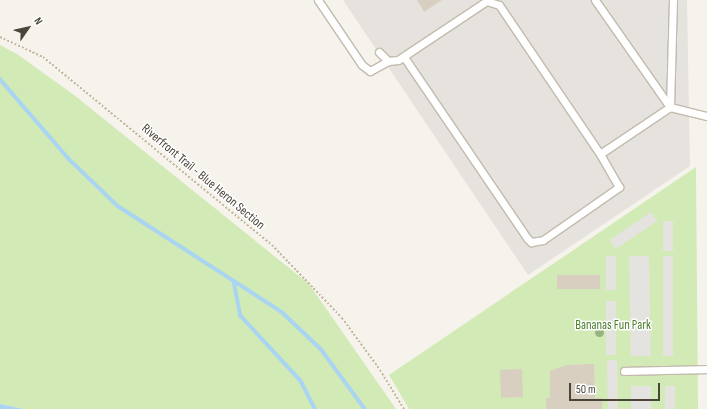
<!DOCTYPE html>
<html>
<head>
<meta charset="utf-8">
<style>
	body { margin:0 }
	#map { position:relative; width:707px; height:409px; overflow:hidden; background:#f6f3ec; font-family:"Sofia Sans Condensed",sans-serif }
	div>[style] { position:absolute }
	.industrial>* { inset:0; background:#e6e2dd }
	.green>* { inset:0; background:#d2eab5 }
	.parking>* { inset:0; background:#e5e3e0; transform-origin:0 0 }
	.water>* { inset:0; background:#a9d4f2 }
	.stream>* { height:3.5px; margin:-1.75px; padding:0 1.75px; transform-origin:1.75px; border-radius:1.75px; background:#a9d4f2 }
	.building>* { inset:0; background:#d8cfc1; transform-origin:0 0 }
	.path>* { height:2px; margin-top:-1px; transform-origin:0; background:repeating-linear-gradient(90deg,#c4b79f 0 2px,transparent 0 4px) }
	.roads { filter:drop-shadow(1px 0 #c2bbae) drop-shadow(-1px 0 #c2bbae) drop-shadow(0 1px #c2bbae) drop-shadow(0 -1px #c2bbae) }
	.lane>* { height:7px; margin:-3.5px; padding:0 3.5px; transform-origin:3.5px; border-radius:3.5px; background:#fff }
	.trees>* { width:9px; height:9px; margin:-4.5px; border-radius:50%; background:#97b381 }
	span { translate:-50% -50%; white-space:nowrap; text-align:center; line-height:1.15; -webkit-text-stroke:3px #fff; paint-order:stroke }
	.street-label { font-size:13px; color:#4b4439 }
	.park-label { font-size:13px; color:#4a7f2a }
	.north { position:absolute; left:8px; top:8px; width:40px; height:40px; -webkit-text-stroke:3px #fff; paint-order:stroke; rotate:56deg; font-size:11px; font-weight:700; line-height:16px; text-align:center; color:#4b4439 }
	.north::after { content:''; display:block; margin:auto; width:14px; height:18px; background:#4b4439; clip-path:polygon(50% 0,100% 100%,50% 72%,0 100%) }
	.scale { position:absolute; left:569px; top:383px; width:91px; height:18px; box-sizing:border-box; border:2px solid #4b4439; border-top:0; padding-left:5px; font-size:12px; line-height:14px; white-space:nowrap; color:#4b4439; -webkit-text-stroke:3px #fff; paint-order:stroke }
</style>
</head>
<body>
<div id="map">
	<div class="industrial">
		<div style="clip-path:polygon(343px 0,687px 0,690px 166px,528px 275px)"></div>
	</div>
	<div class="green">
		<div style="clip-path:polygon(0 45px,17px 54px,74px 95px,309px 284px,396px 409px,24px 409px,0 404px)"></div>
		<div style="clip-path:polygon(696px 167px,698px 409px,409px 409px,389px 375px)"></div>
	</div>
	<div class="parking">
		<div style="left:651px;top:212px;width:11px;height:50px;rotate:56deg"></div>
		<div style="left:663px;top:221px;width:10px;height:30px"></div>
		<div style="left:606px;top:256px;width:10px;height:34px"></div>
		<div style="left:649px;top:256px;width:100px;height:20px;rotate:89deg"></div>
		<div style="left:663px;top:256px;width:10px;height:100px"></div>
		<div style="left:606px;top:301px;width:10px;height:54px"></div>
		<div style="left:617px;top:360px;width:49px;height:10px;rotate:89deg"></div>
		<div style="left:631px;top:386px;width:20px;height:23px"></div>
		<div style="left:665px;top:386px;width:10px;height:23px"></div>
	</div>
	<div class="water">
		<div style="clip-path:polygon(0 404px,24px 409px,0 409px)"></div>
	</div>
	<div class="stream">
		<div style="left:0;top:79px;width:106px;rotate:49.2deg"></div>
		<div style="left:69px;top:159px;width:68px;rotate:43.8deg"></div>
		<div style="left:118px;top:206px;width:195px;rotate:32.9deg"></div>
		<div style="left:282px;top:312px;width:54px;rotate:43.5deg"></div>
		<div style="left:321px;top:349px;width:74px;rotate:53.7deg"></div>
		<div style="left:234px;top:281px;width:36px;rotate:79deg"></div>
		<div style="left:241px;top:316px;width:88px;rotate:47.3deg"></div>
		<div style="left:301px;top:381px;width:31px;rotate:63deg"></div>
	</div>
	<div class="building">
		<div style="clip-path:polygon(417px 0,442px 0,424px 12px)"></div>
		<div style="left:557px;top:275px;width:43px;height:14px"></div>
		<div style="clip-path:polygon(594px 364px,595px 398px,602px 398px,602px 409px,546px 409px,546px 398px,550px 398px,550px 371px,566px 365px)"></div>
		<div style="left:522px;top:369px;width:28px;height:22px;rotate:88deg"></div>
	</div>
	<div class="path">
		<div style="left:0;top:37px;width:47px;rotate:24.9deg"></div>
		<div style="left:43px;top:57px;width:296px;rotate:39.4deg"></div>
		<div style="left:272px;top:245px;width:101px;rotate:46.2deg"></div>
		<div style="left:342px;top:318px;width:64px;rotate:53.8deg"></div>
		<div style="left:380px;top:370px;width:46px;rotate:58.4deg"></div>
	</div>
	<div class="roads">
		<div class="lane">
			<div style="left:318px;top:0;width:78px;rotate:55.9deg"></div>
			<div style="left:362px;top:65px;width:10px;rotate:37deg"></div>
			<div style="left:370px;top:71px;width:21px;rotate:-29deg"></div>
			<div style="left:595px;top:0;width:131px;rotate:55deg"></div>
			<div style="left:379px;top:52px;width:13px;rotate:45deg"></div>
			<div style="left:388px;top:61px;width:10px;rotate:-6deg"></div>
			<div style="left:398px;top:60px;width:108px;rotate:-33.7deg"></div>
			<div style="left:404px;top:57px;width:219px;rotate:55.8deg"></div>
			<div style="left:527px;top:238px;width:6px;rotate:45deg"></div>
			<div style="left:531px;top:242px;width:12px;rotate:-9deg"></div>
			<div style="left:543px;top:240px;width:93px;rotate:-34.9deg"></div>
			<div style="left:619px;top:187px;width:38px;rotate:-120deg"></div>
			<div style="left:600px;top:154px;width:180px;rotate:-124.1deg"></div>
			<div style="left:499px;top:5px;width:13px;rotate:-162deg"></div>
			<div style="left:670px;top:107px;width:107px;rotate:-88.4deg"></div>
			<div style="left:600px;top:154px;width:84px;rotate:-33.9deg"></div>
			<div style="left:670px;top:107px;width:38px;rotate:14deg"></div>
			<div style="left:624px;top:371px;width:83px;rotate:-1.4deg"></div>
		</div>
	</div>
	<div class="trees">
		<div style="left:599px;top:332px"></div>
	</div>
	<div class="street-label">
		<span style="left:203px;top:177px;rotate:40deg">Riverfront Trail - Blue Heron Section</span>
	</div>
	<div class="park-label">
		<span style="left:613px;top:325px">Bananas Fun Park</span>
	</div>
	<div class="north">N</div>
	<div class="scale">50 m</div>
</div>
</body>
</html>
